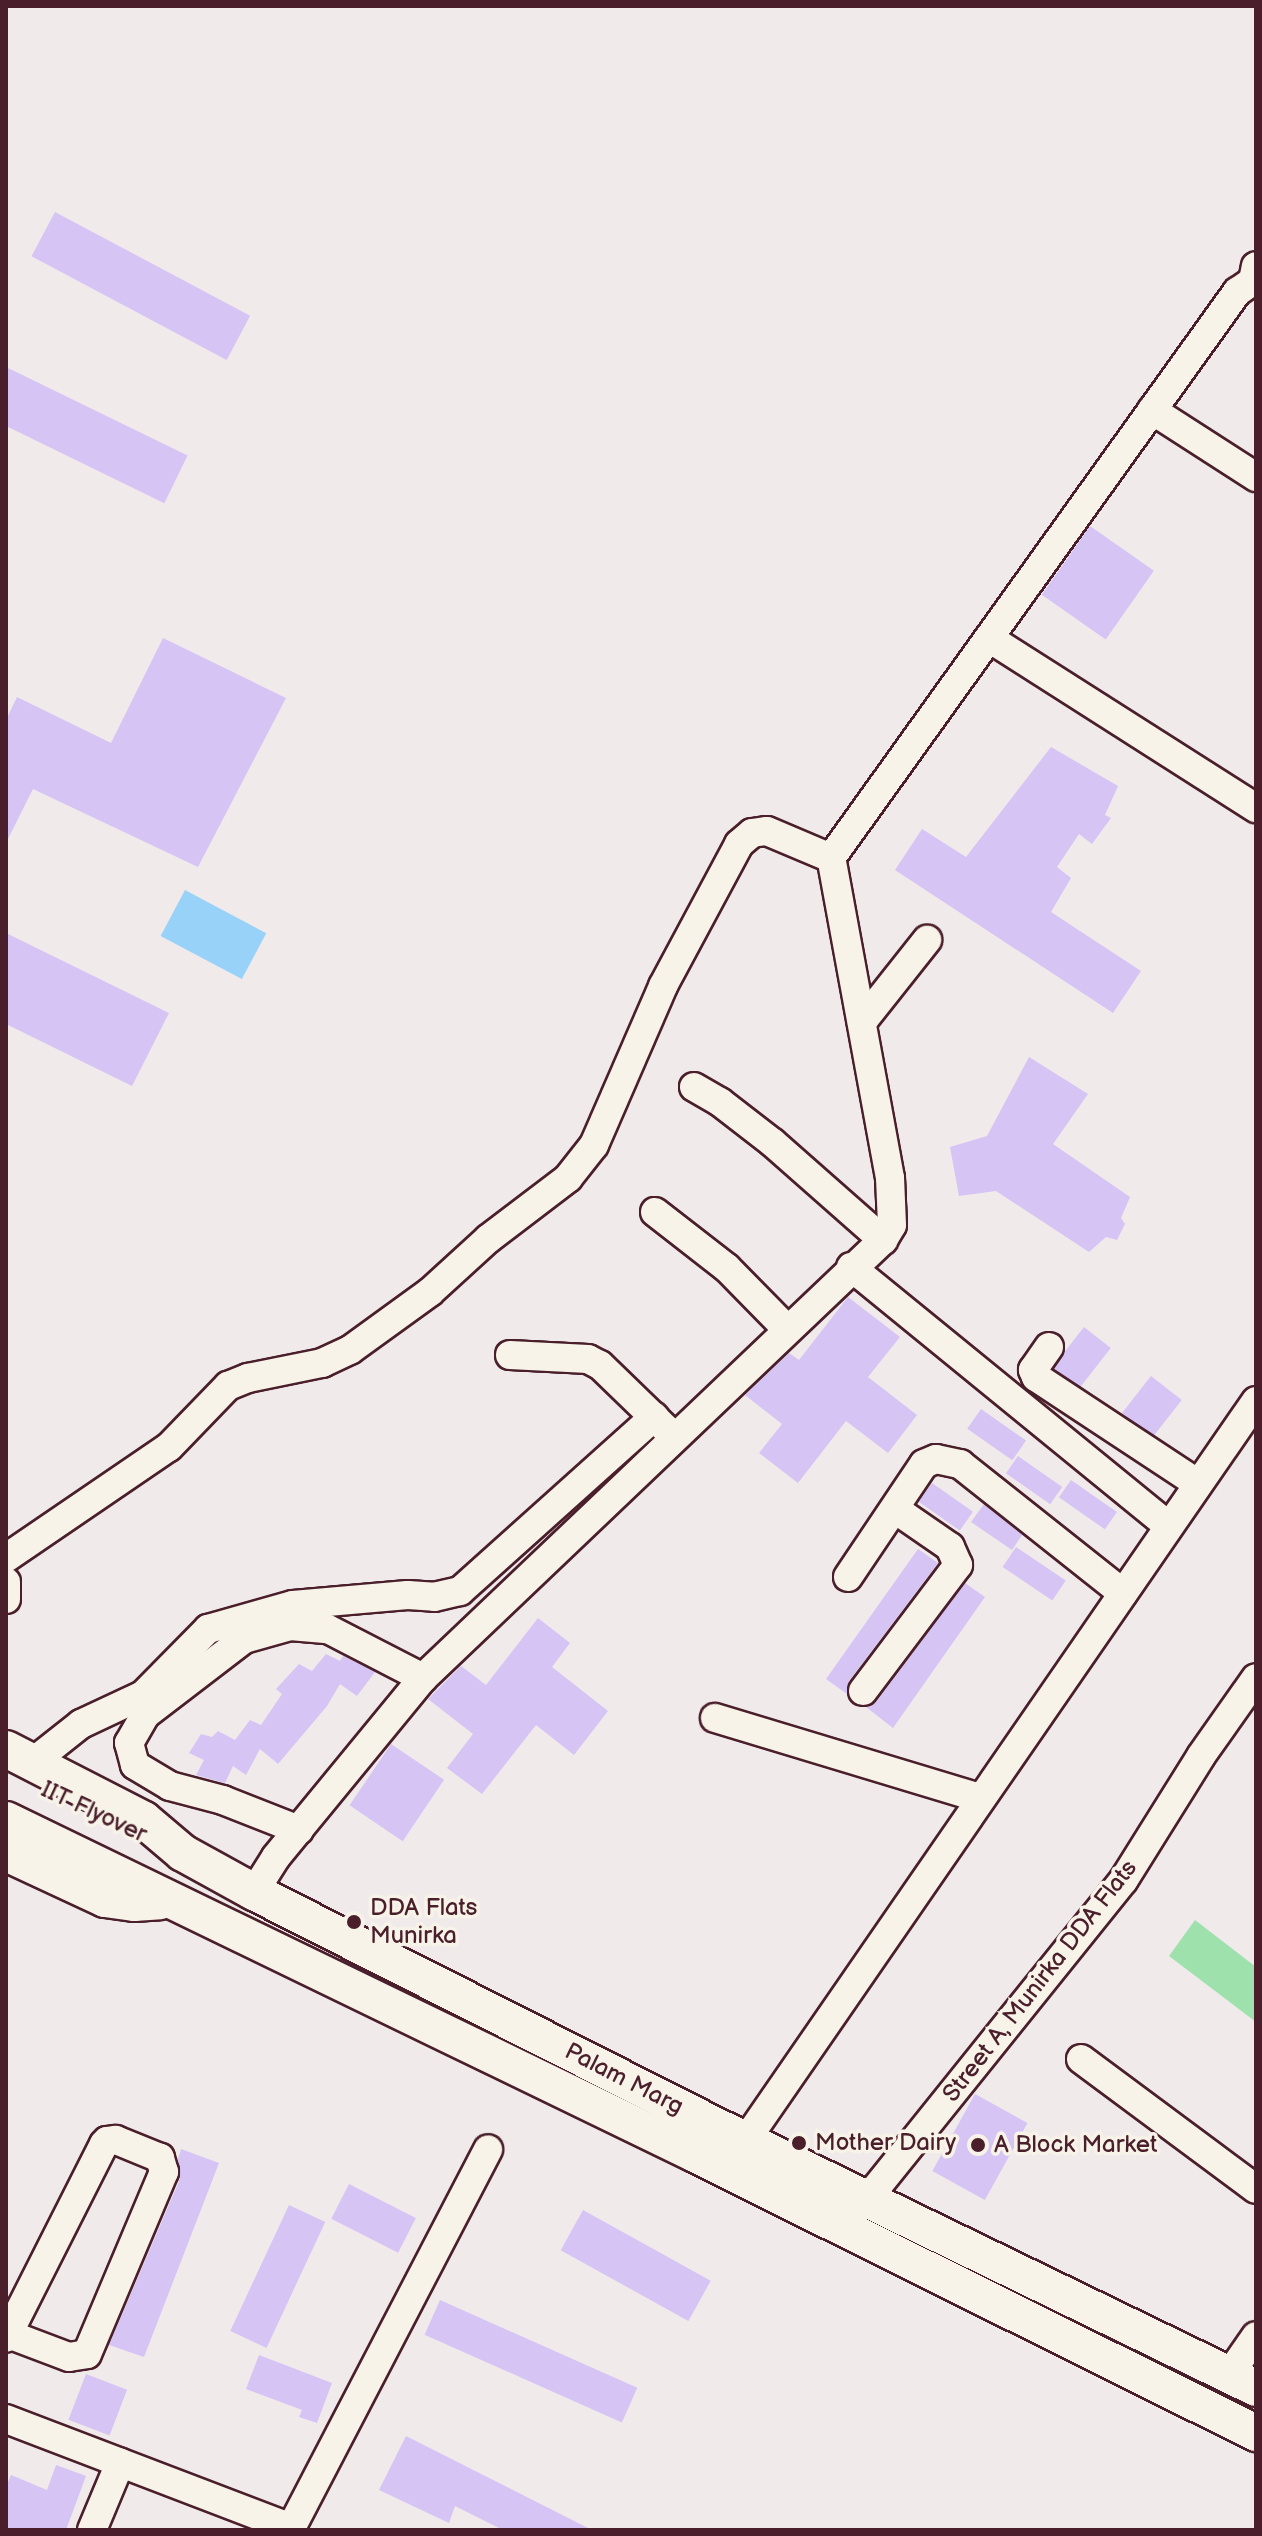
<!DOCTYPE html>
<html>
<head>
<meta charset="utf-8">
<style>
	body { margin:0 }
	#map { position:relative; width:1262px; height:2536px; overflow:hidden; background:#f0eaeb; font-family:"Balsamiq Sans",sans-serif }
	div>[style] { position:absolute }
	.green>* { inset:0; background:#9ee1ac }
	.water>* { inset:0; background:#99d2f9; transform-origin:0 0 }
	.building>* { inset:0; background:#d6c4f5; transform-origin:0 0 }
	.roads { filter:drop-shadow(2px 0 #4a1f2b) drop-shadow(-2px 0 #4a1f2b) drop-shadow(0 2px #4a1f2b) drop-shadow(0 -2px #4a1f2b) }
	.minor>* { height:28px; margin:-14px; padding:0 14px; transform-origin:14px; border-radius:14px; background:#f7f3e8 }
	.major>* { height:36px; margin:-18px; padding:0 18px; transform-origin:18px; border-radius:18px; background:#f7f3e8 }
	.dots>* { width:22px; height:22px; translate:-50% -50%; box-sizing:border-box; border:4px solid #f7f3e8; border-radius:50% }
	span { translate:-50% -50%; white-space:nowrap; text-align:center; line-height:1.15; -webkit-text-stroke:7px #f7f3e8; paint-order:stroke }
	.street-label { font-size:24px; color:#4a1f2b }
	.poi-label { font-size:24px; color:#4a1f2b }
	.left { translate:0 -50%; text-align:left }
	.frame { position:absolute; inset:0; border:8px solid #4a1f2b; pointer-events:none }
</style>
</head>
<body>
<div id="map">
	<div class="green">
		<div style="clip-path:polygon(1195px 1920px,1256px 1967px,1256px 2022px,1169px 1956px)"></div>
	</div>
	<div class="water">
		<div style="left:185px;top:890px;width:92px;height:52px;rotate:28deg"></div>
	</div>
	<div class="building">
		<div style="left:55px;top:212px;width:221px;height:50px;rotate:28deg"></div>
		<div style="left:6px;top:367px;width:202px;height:53px;rotate:26deg"></div>
		<div style="left:1090px;top:526px;width:78px;height:84px;rotate:35deg"></div>
		<div style="clip-path:polygon(163px 638px,286px 698px,198px 867px,33px 789px,6px 843px,6px 720px,17px 697px,111px 743px)"></div>
		<div style="clip-path:polygon(1051px 747px,1118px 786px,1105px 815px,1111px 818px,1092px 844px,1079px 834px,1057px 867px,1071px 878px,1051px 912px,1141px 971px,1113px 1013px,895px 870px,922px 829px,966px 857px)"></div>
		<div style="clip-path:polygon(6px 933px,169px 1013px,132px 1086px,6px 1024px)"></div>
		<div style="clip-path:polygon(1029px 1057px,1088px 1094px,1053px 1144px,1130px 1197px,1121px 1218px,1125px 1224px,1117px 1240px,1106px 1237px,1089px 1252px,996px 1191px,959px 1196px,950px 1147px,987px 1136px)"></div>
		<div style="clip-path:polygon(848px 1297px,900px 1337px,868px 1377px,917px 1415px,888px 1453px,846px 1421px,798px 1483px,759px 1453px,782px 1424px,745px 1395px,789px 1353px,799px 1360px)"></div>
		<div style="left:1084px;top:1327px;width:34px;height:52px;rotate:38deg"></div>
		<div style="left:1151px;top:1376px;width:39px;height:47px;rotate:38deg"></div>
		<div style="left:981px;top:1409px;width:55px;height:24px;rotate:35deg"></div>
		<div style="left:1018px;top:1456px;width:54px;height:21px;rotate:35deg"></div>
		<div style="left:1071px;top:1480px;width:56px;height:21px;rotate:35deg"></div>
		<div style="left:932px;top:1483px;width:50px;height:23px;rotate:35deg"></div>
		<div style="clip-path:polygon(984px 1504px,1022px 1535px,1012px 1550px,971px 1522px)"></div>
		<div style="left:1016px;top:1547px;width:60px;height:24px;rotate:34deg"></div>
		<div style="clip-path:polygon(918px 1549px,938px 1563px,849px 1681px,847px 1694px,826px 1679px)"></div>
		<div style="clip-path:polygon(965px 1583px,985px 1597px,893px 1728px,866px 1707px,877px 1701px)"></div>
		<div style="clip-path:polygon(538px 1618px,570px 1643px,552px 1667px,608px 1711px,574px 1755px,536px 1725px,482px 1794px,447px 1768px,473px 1734px,428px 1699px,461px 1666px,486px 1685px)"></div>
		<div style="clip-path:polygon(326px 1654px,340px 1661px,343px 1656px,375px 1672px,357px 1696px,340px 1684px,327px 1706px,278px 1764px,260px 1749px,246px 1775px,233px 1766px,225px 1783px,196px 1775px,204px 1760px,189px 1753px,201px 1734px,212px 1737px,218px 1731px,235px 1740px,250px 1720px,261px 1725px,282px 1694px,276px 1689px,299px 1664px,312px 1671px)"></div>
		<div style="left:391px;top:1744px;width:64px;height:74px;rotate:34deg"></div>
		<div style="left:975px;top:2094px;width:60px;height:88px;rotate:29deg"></div>
		<div style="clip-path:polygon(181px 2149px,219px 2163px,144px 2357px,109px 2345px,180px 2179px,178px 2159px)"></div>
		<div style="left:349px;top:2184px;width:75px;height:39px;rotate:27deg"></div>
		<div style="left:289px;top:2205px;width:40px;height:139px;rotate:25deg"></div>
		<div style="left:583px;top:2210px;width:146px;height:46px;rotate:29deg"></div>
		<div style="left:440px;top:2300px;width:216px;height:38px;rotate:24deg"></div>
		<div style="clip-path:polygon(259px 2355px,332px 2383px,317px 2423px,299px 2417px,302px 2410px,246px 2389px)"></div>
		<div style="left:86px;top:2374px;width:44px;height:49px;rotate:21deg"></div>
		<div style="clip-path:polygon(406px 2436px,592px 2530px,503px 2530px,455px 2506px,449px 2523px,379px 2490px)"></div>
		<div style="clip-path:polygon(56px 2465px,86px 2476px,66px 2530px,6px 2530px,6px 2487px,11px 2475px,47px 2490px)"></div>
	</div>
	<div class="roads">
		<div class="minor">
			<div style="left:1152px;top:410px;width:124px;rotate:32.8deg"></div>
			<div style="left:989px;top:638px;width:317px;rotate:32.5deg"></div>
			<div style="left:862px;top:1022px;width:105px;rotate:-51.6deg"></div>
			<div style="left:694px;top:1087px;width:30px;rotate:30deg"></div>
			<div style="left:720px;top:1102px;width:67px;rotate:37.7deg"></div>
			<div style="left:773px;top:1143px;width:147px;rotate:41.4deg"></div>
			<div style="left:655px;top:1212px;width:91px;rotate:37.9deg"></div>
			<div style="left:727px;top:1268px;width:86px;rotate:45.5deg"></div>
			<div style="left:851px;top:1267px;width:410px;rotate:39.2deg"></div>
			<div style="left:1049px;top:1347px;width:28px;rotate:125deg"></div>
			<div style="left:1033px;top:1370px;width:8px;rotate:67deg"></div>
			<div style="left:1036px;top:1377px;width:194px;rotate:33.4deg"></div>
			<div style="left:510px;top:1355px;width:78px;rotate:2.9deg"></div>
			<div style="left:588px;top:1359px;width:13px;rotate:27deg"></div>
			<div style="left:600px;top:1365px;width:92px;rotate:44.1deg"></div>
			<div style="left:6px;top:1558px;width:197px;rotate:-34.3deg"></div>
			<div style="left:169px;top:1447px;width:85px;rotate:-46deg"></div>
			<div style="left:228px;top:1386px;width:22px;rotate:-22deg"></div>
			<div style="left:248px;top:1378px;width:76px;rotate:-11.5deg"></div>
			<div style="left:322px;top:1363px;width:31px;rotate:-25deg"></div>
			<div style="left:350px;top:1350px;width:99px;rotate:-35.9deg"></div>
			<div style="left:430px;top:1292px;width:79px;rotate:-42.4deg"></div>
			<div style="left:488px;top:1239px;width:101px;rotate:-37.3deg"></div>
			<div style="left:568px;top:1178px;width:42px;rotate:-51.8deg"></div>
			<div style="left:594px;top:1145px;width:173px;rotate:-66.5deg"></div>
			<div style="left:663px;top:986px;width:161px;rotate:-61.8deg"></div>
			<div style="left:739px;top:844px;width:17px;rotate:-40deg"></div>
			<div style="left:752px;top:833px;width:15px;rotate:-8deg"></div>
			<div style="left:767px;top:831px;width:69px;rotate:22.9deg"></div>
			<div style="left:848px;top:1577px;width:136px;rotate:-56.1deg"></div>
			<div style="left:924px;top:1464px;width:13px;rotate:-23deg"></div>
			<div style="left:936px;top:1459px;width:25px;rotate:12deg"></div>
			<div style="left:960px;top:1464px;width:208px;rotate:38.4deg"></div>
			<div style="left:6px;top:1582px;width:17px;rotate:90deg"></div>
			<div style="left:863px;top:1691px;width:158px;rotate:-53deg"></div>
			<div style="left:958px;top:1565px;width:20px;rotate:-114deg"></div>
			<div style="left:950px;top:1547px;width:67px;rotate:-145.4deg"></div>
			<div style="left:715px;top:1718px;width:277px;rotate:16.8deg"></div>
			<div style="left:33px;top:1762px;width:61px;rotate:-38.4deg"></div>
			<div style="left:81px;top:1724px;width:68px;rotate:-25.1deg"></div>
			<div style="left:143px;top:1695px;width:93px;rotate:-45.4deg"></div>
			<div style="left:208px;top:1629px;width:88px;rotate:-15.8deg"></div>
			<div style="left:293px;top:1605px;width:115px;rotate:-5deg"></div>
			<div style="left:408px;top:1595px;width:26px;rotate:4deg"></div>
			<div style="left:434px;top:1597px;width:27px;rotate:-13deg"></div>
			<div style="left:460px;top:1591px;width:261px;rotate:-41.9deg"></div>
			<div style="left:299px;top:1830px;width:82px;rotate:-158.5deg"></div>
			<div style="left:223px;top:1800px;width:55px;rotate:-165.2deg"></div>
			<div style="left:170px;top:1786px;width:41px;rotate:-149deg"></div>
			<div style="left:135px;top:1765px;width:23px;rotate:-105deg"></div>
			<div style="left:129px;top:1743px;width:32px;rotate:-60deg"></div>
			<div style="left:145px;top:1715px;width:125px;rotate:-37.5deg"></div>
			<div style="left:244px;top:1639px;width:48px;rotate:-15.8deg"></div>
			<div style="left:290px;top:1626px;width:38px;rotate:5deg"></div>
			<div style="left:328px;top:1629px;width:107px;rotate:27.3deg"></div>
			<div style="left:254px;top:1892px;width:41px;rotate:-57.8deg"></div>
			<div style="left:276px;top:1857px;width:232px;rotate:-50.6deg"></div>
			<div style="left:423px;top:1678px;width:635px;rotate:-43.6deg"></div>
			<div style="left:883px;top:1240px;width:17px;rotate:-59deg"></div>
			<div style="left:892px;top:1225px;width:47px;rotate:-92.4deg"></div>
			<div style="left:890px;top:1178px;width:325px;rotate:-100.4deg"></div>
			<div style="left:831px;top:858px;width:697px;rotate:-54.35deg"></div>
			<div style="left:1237px;top:292px;width:19px;rotate:-35deg"></div>
			<div style="left:1253px;top:281px;width:15px;rotate:-79deg"></div>
			<div style="left:1081px;top:2059px;width:218px;rotate:36.6deg"></div>
			<div style="left:746px;top:2140px;width:898px;rotate:-55.39deg"></div>
			<div style="left:868px;top:2198px;width:407px;rotate:-51.2deg"></div>
			<div style="left:1123px;top:1881px;width:147px;rotate:-58deg"></div>
			<div style="left:1201px;top:1756px;width:95px;rotate:-54.8deg"></div>
			<div style="left:6px;top:2334px;width:2px"></div>
			<div style="left:8px;top:2334px;width:65px;rotate:20.7deg"></div>
			<div style="left:69px;top:2357px;width:18px;rotate:-9deg"></div>
			<div style="left:87px;top:2354px;width:198px;rotate:-67.1deg"></div>
			<div style="left:164px;top:2172px;width:15px;rotate:-106deg"></div>
			<div style="left:160px;top:2158px;width:48px;rotate:-157.8deg"></div>
			<div style="left:116px;top:2140px;width:9px;rotate:174deg"></div>
			<div style="left:107px;top:2141px;width:4px;rotate:135deg"></div>
			<div style="left:104px;top:2144px;width:213px;rotate:116.8deg"></div>
			<div style="left:8px;top:2334px;width:4px;rotate:117deg"></div>
			<div style="left:1229px;top:2375px;width:47px;rotate:-55.3deg"></div>
			<div style="left:6px;top:2419px;width:305px;rotate:20.9deg"></div>
			<div style="left:92px;top:2530px;width:73px;rotate:-67.3deg"></div>
			<div style="left:290px;top:2530px;width:429px;rotate:-62.5deg"></div>
		</div>
		<div class="major">
			<div style="left:6px;top:1749px;width:155px;rotate:27.2deg"></div>
			<div style="left:144px;top:1820px;width:51px;rotate:40.2deg"></div>
			<div style="left:183px;top:1853px;width:81px;rotate:28.8deg"></div>
			<div style="left:254px;top:1892px;width:516px;rotate:26.86deg"></div>
			<div style="left:714px;top:2125px;width:602px;rotate:25.88deg"></div>
			<div style="left:6px;top:1820px;width:766px;rotate:25.86deg"></div>
			<div style="left:695px;top:2154px;width:627px;rotate:26.44deg"></div>
			<div style="left:6px;top:1853px;width:109px;rotate:24.9deg"></div>
			<div style="left:105px;top:1899px;width:29px;rotate:8deg"></div>
			<div style="left:134px;top:1903px;width:26px;rotate:-4deg"></div>
		</div>
	</div>
	<div class="dots">
		<div style="left:354px;top:1922px;background:#4a1f2b"></div>
		<div style="left:799px;top:2143px;background:#4a1f2b"></div>
		<div style="left:978px;top:2145px;background:#4a1f2b"></div>
	</div>
	<div class="street-label">
		<span style="left:94px;top:1812px;rotate:25deg">IIT Flyover</span>
		<span style="left:1040px;top:1981px;rotate:-52deg">Street A, Munirka DDA Flats</span>
		<span style="left:624px;top:2079px;rotate:27deg">Palam Marg</span>
	</div>
	<div class="poi-label">
		<span class="left" style="left:370px;top:1922px">DDA Flats<br>Munirka</span>
		<span class="left" style="left:815px;top:2143px">Mother Dairy</span>
		<span class="left" style="left:994px;top:2145px">A Block Market</span>
	</div>
	<div class="frame"></div>
</div>
</body>
</html>
